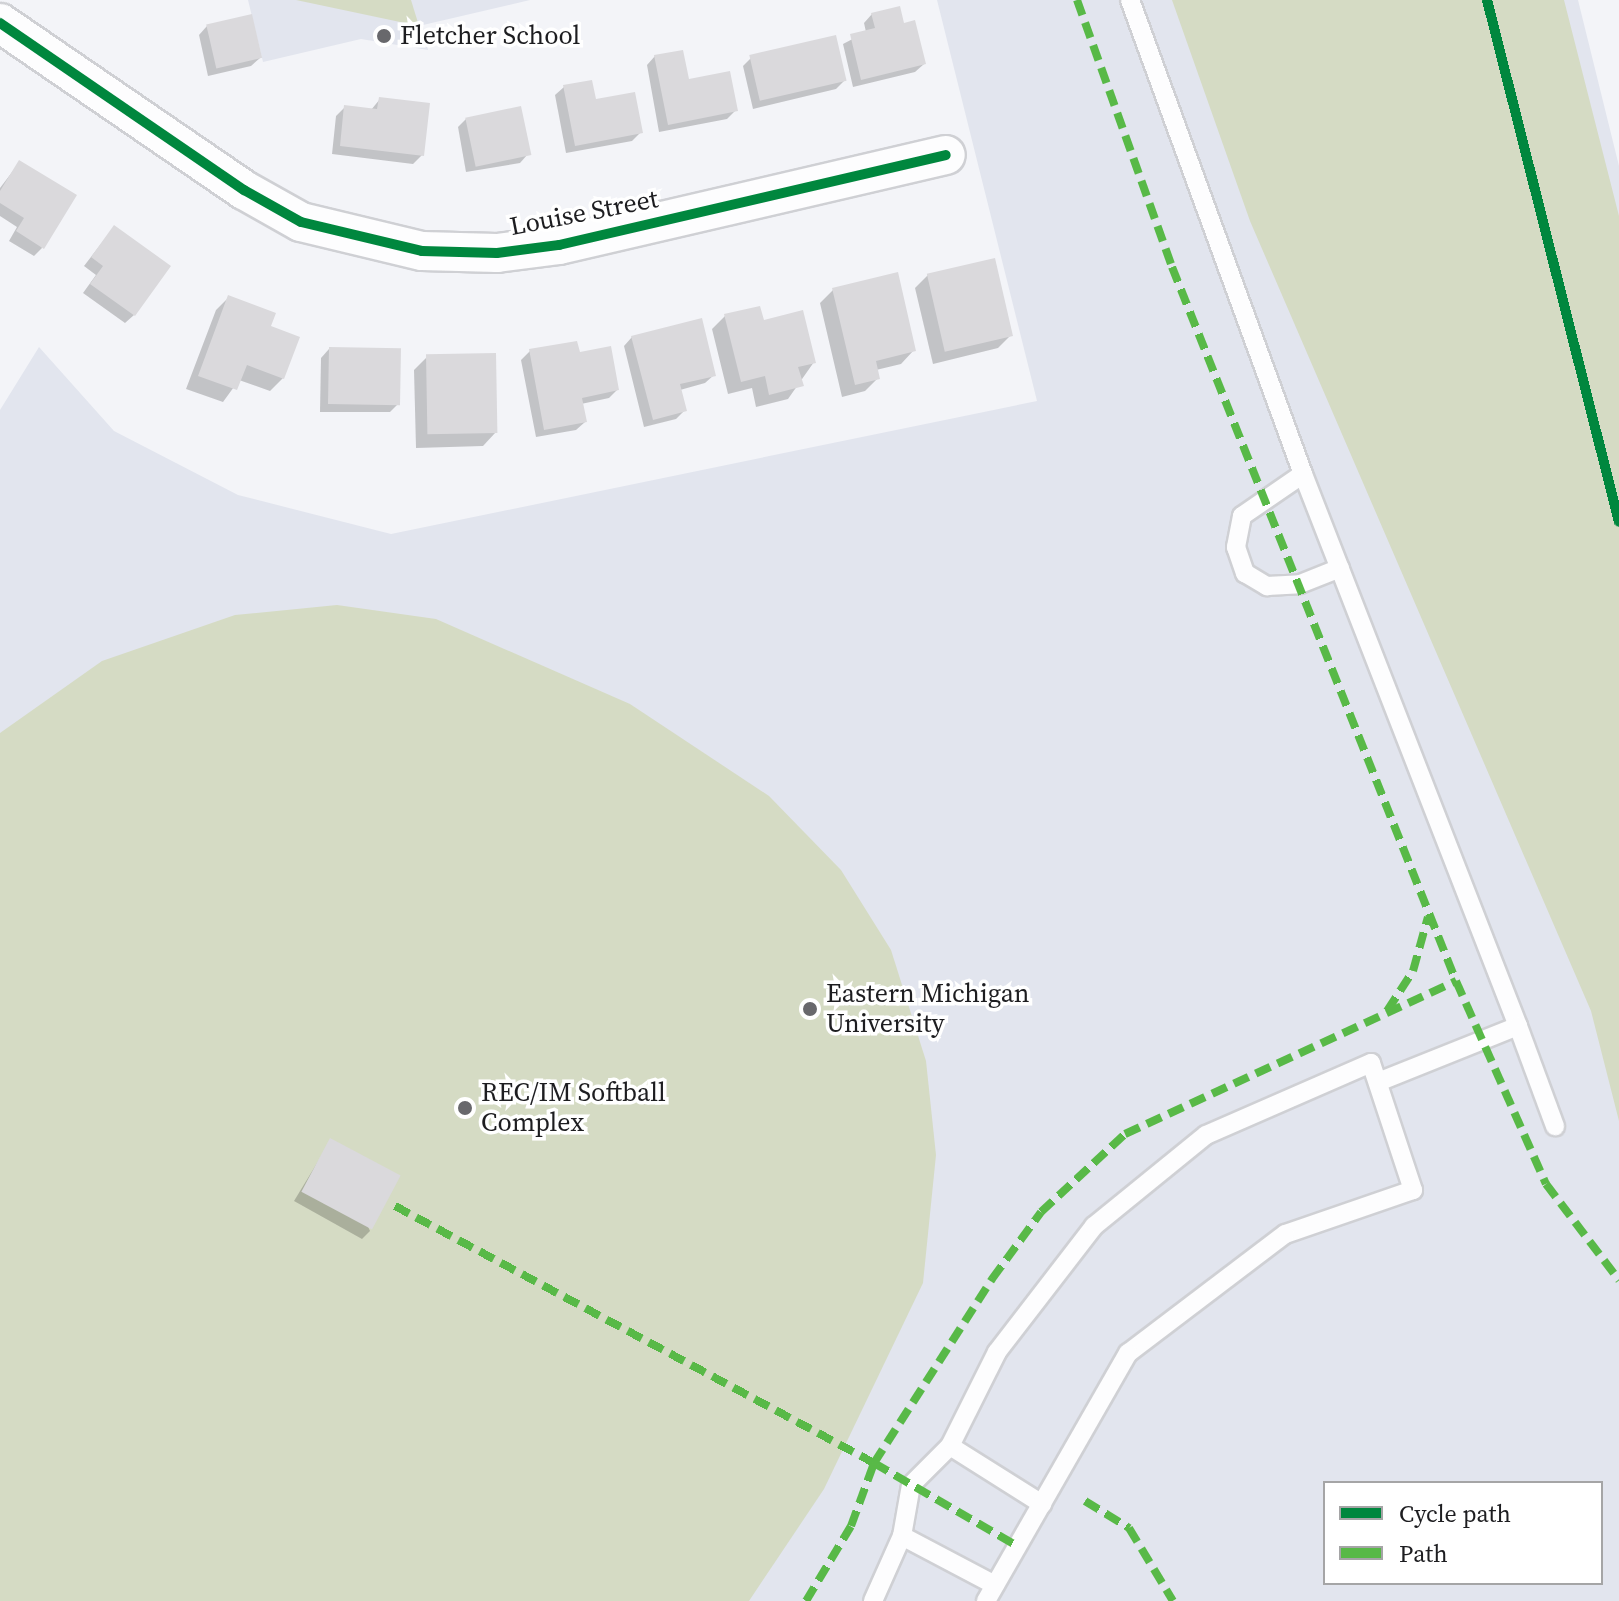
<!DOCTYPE html>
<html>
<head>
<meta charset="utf-8">
<style>
	body { margin:0 }
	#map { position:relative; width:1619px; height:1601px; overflow:hidden; background:#f3f4f8; font-family:"Source Serif 4",serif }
	div>[style] { position:absolute }
	.built>* { inset:0; background:#e2e5ee }
	.green>* { inset:0; background:#d5dbc4 }
	.shadow>* { inset:0; background:#0003 }
	.building>* { inset:0; background:#dad9dc; transform-origin:0 0 }
	.roads { filter:drop-shadow(2px 0 #cfd0d4) drop-shadow(-2px 0 #cfd0d4) drop-shadow(0 2px #cfd0d4) drop-shadow(0 -2px #cfd0d4) }
	.lane>* { height:18px; margin:-9px; padding:0 9px; transform-origin:9px; border-radius:9px; background:#fdfdfe }
	.street>* { height:38px; margin:-19px; padding:0 19px; transform-origin:19px; border-radius:19px; background:#fdfdfe }
	.quiet>* { height:8px; margin-top:-4px; transform-origin:0; background:repeating-linear-gradient(90deg,#58b947 0 16px,transparent 0 24px) }
	.cycleway>* { height:10px; margin:-5px; padding:0 5px; transform-origin:5px; border-radius:5px; background:#00873e }
	.dots>* { width:22px; height:22px; translate:-50% -50%; box-sizing:border-box; border:4px solid #fff; border-radius:50% }
	span { translate:-50% -50%; white-space:nowrap; text-align:center; line-height:1.15; -webkit-text-stroke:7px #fff; paint-order:stroke }
	.poi-label { font-size:26px; color:#1d1d20 }
	.left { translate:0 -50%; text-align:left }
	.street-label { font-size:26px; color:#1d1d20 }
	.legend { position:absolute; left:1323px; top:1481px; width:280px; height:104px; box-sizing:border-box; background:#fff; border:2px solid #a5a5a6; margin:0; padding:10px 14px; list-style:none; font-size:24px; color:#1d1d20 }
	.legend li { display:flex; align-items:center; gap:16px; height:40px }
	.legend b { width:40px; border:2px solid #a5a5a6 }
</style>
</head>
<body>
<div id="map">
	<div class="built">
		<div style="clip-path:polygon(248px 0,530px 0,423px 25px,428px 50px,361px 39px,263px 62px)"></div>
		<div style="clip-path:polygon(evenodd,937px 0,1578px 0,1619px 166px,1619px 1601px,0 1601px,0 410px,39px 347px,114px 431px,238px 495px,391px 534px,1037px 401px,937px 0,1325px 1483px,1601px 1483px,1601px 1583px,1325px 1583px,1325px 1483px)"></div>
	</div>
	<div class="green">
		<div style="clip-path:polygon(296px 0,411px 0,419px 26px)"></div>
		<div style="clip-path:polygon(1172px 0,1564px 0,1619px 216px,1619px 1121px,1591px 1011px,1250px 221px)"></div>
		<div style="clip-path:polygon(337px 605px,436px 619px,630px 704px,769px 796px,841px 870px,891px 950px,926px 1061px,936px 1155px,923px 1283px,824px 1489px,749px 1601px,0 1601px,0 733px,102px 661px,235px 615px)"></div>
	</div>
	<div class="shadow">
		<div style="clip-path:polygon(872px 14px,903px 25px,924px 64px,915px 72px,853px 87px,843px 44px,866px 32px,864px 23px)"></div>
		<div style="clip-path:polygon(207px 26px,260px 58px,251px 66px,208px 76px,199px 35px)"></div>
		<div style="clip-path:polygon(655px 56px,687px 82px,735px 111px,727px 119px,659px 132px,647px 65px)"></div>
		<div style="clip-path:polygon(752px 57px,845px 80px,836px 89px,753px 109px,743px 66px)"></div>
		<div style="clip-path:polygon(564px 87px,594px 101px,641px 132px,632px 141px,566px 153px,555px 95px)"></div>
		<div style="clip-path:polygon(380px 99px,422px 155px,413px 164px,332px 154px,336px 116px,345px 107px,371px 110px)"></div>
		<div style="clip-path:polygon(466px 119px,528px 154px,520px 163px,466px 172px,458px 127px)"></div>
		<div style="clip-path:polygon(19px 163px,42px 248px,34px 256px,9px 241px,17px 227px,0 216px,0 188px)"></div>
		<div style="clip-path:polygon(114px 227px,134px 315px,125px 323px,83px 293px,96px 275px,84px 266px)"></div>
		<div style="clip-path:polygon(928px 275px,1011px 335px,998px 348px,933px 364px,915px 288px)"></div>
		<div style="clip-path:polygon(833px 290px,914px 350px,901px 364px,876px 370px,878px 378px,865px 391px,842px 397px,820px 303px)"></div>
		<div style="clip-path:polygon(229px 297px,269px 327px,283px 378px,270px 391px,239px 380px,223px 402px,186px 389px,216px 310px)"></div>
		<div style="clip-path:polygon(725px 316px,762px 322px,814px 362px,788px 399px,756px 407px,752px 388px,728px 394px,712px 329px)"></div>
		<div style="clip-path:polygon(632px 337px,714px 375px,705px 383px,680px 390px,685px 410px,676px 419px,644px 427px,624px 346px)"></div>
		<div style="clip-path:polygon(329px 349px,398px 404px,390px 412px,320px 412px,321px 358px)"></div>
		<div style="clip-path:polygon(530px 351px,617px 390px,609px 398px,581px 404px,585px 422px,576px 430px,536px 437px,521px 360px)"></div>
		<div style="clip-path:polygon(427px 357px,496px 432px,483px 446px,416px 448px,414px 370px)"></div>
		<div style="clip-path:polygon(331px 1140px,370px 1231px,362px 1239px,294px 1201px)"></div>
	</div>
	<div class="building">
		<div style="clip-path:polygon(900px 6px,904px 23px,915px 20px,926px 64px,861px 80px,850px 34px,875px 28px,871px 13px)"></div>
		<div style="left:252px;top:14px;width:45px;height:47px;rotate:77deg"></div>
		<div style="left:836px;top:35px;width:47px;height:89px;rotate:77deg"></div>
		<div style="clip-path:polygon(683px 50px,689px 79px,730px 71px,738px 111px,668px 125px,654px 55px)"></div>
		<div style="clip-path:polygon(592px 80px,596px 99px,635px 92px,643px 133px,575px 146px,563px 85px)"></div>
		<div style="clip-path:polygon(379px 97px,430px 103px,424px 156px,340px 146px,344px 105px,377px 109px)"></div>
		<div style="left:521px;top:106px;width:50px;height:57px;rotate:78deg"></div>
		<div style="clip-path:polygon(19px 160px,77px 195px,44px 249px,16px 231px,24px 218px,0 203px,0 191px)"></div>
		<div style="clip-path:polygon(114px 225px,171px 266px,135px 316px,90px 284px,103px 266px,91px 257px)"></div>
		<div style="left:995px;top:258px;width:80px;height:70px;rotate:77deg"></div>
		<div style="clip-path:polygon(898px 272px,916px 351px,876px 361px,880px 379px,855px 385px,832px 288px)"></div>
		<div style="clip-path:polygon(228px 295px,276px 313px,271px 326px,300px 337px,284px 379px,247px 365px,237px 390px,198px 376px)"></div>
		<div style="clip-path:polygon(760px 306px,764px 320px,803px 310px,816px 363px,798px 367px,804px 386px,769px 395px,765px 376px,741px 382px,724px 314px)"></div>
		<div style="clip-path:polygon(702px 318px,716px 376px,680px 384px,687px 411px,653px 420px,631px 336px)"></div>
		<div style="clip-path:polygon(577px 341px,580px 352px,611px 346px,619px 390px,582px 398px,587px 422px,544px 430px,529px 349px)"></div>
		<div style="left:329px;top:347px;width:72px;height:57px;rotate:1deg"></div>
		<div style="left:496px;top:353px;width:80px;height:70px;rotate:89deg"></div>
		<div style="left:330px;top:1138px;width:80px;height:61px;rotate:28deg"></div>
	</div>
	<div class="roads">
		<div class="lane">
			<div style="left:1130px;top:0;width:505px;rotate:69.95deg"></div>
			<div style="left:1303px;top:474px;width:592px;rotate:68.72deg"></div>
			<div style="left:1518px;top:1026px;width:151px;rotate:158.2deg"></div>
			<div style="left:1303px;top:474px;width:74px;rotate:145.5deg"></div>
			<div style="left:1242px;top:516px;width:32px;rotate:101deg"></div>
			<div style="left:1236px;top:547px;width:28px;rotate:71deg"></div>
			<div style="left:1245px;top:573px;width:26px;rotate:31deg"></div>
			<div style="left:1267px;top:586px;width:33px;rotate:-3deg"></div>
			<div style="left:1300px;top:584px;width:43px;rotate:-21.8deg"></div>
			<div style="left:1518px;top:1026px;width:107px;rotate:69.7deg"></div>
			<div style="left:950px;top:1446px;width:109px;rotate:32.2deg"></div>
			<div style="left:902px;top:1536px;width:105px;rotate:27.8deg"></div>
			<div style="left:873px;top:1601px;width:71px;rotate:-66deg"></div>
			<div style="left:902px;top:1536px;width:52px;rotate:-80deg"></div>
			<div style="left:911px;top:1485px;width:55px;rotate:-45deg"></div>
			<div style="left:950px;top:1446px;width:105px;rotate:-63.4deg"></div>
			<div style="left:997px;top:1352px;width:159px;rotate:-52.4deg"></div>
			<div style="left:1094px;top:1226px;width:144px;rotate:-39.1deg"></div>
			<div style="left:1206px;top:1135px;width:180px;rotate:-23.6deg"></div>
			<div style="left:1371px;top:1063px;width:134px;rotate:71.7deg"></div>
			<div style="left:1413px;top:1190px;width:135px;rotate:161deg"></div>
			<div style="left:1285px;top:1234px;width:197px;rotate:142.8deg"></div>
			<div style="left:1128px;top:1353px;width:286px;rotate:119.8deg"></div>
		</div>
		<div class="street">
			<div style="left:0;top:23px;width:296px;rotate:34.4deg"></div>
			<div style="left:244px;top:190px;width:65px;rotate:29.3deg"></div>
			<div style="left:301px;top:222px;width:124px;rotate:13.5deg"></div>
			<div style="left:422px;top:251px;width:75px;rotate:1.5deg"></div>
			<div style="left:497px;top:253px;width:63px;rotate:-7.4deg"></div>
			<div style="left:559px;top:245px;width:397px;rotate:-13.1deg"></div>
		</div>
	</div>
	<div class="quiet">
		<div style="left:1077px;top:0;width:283px;rotate:70.4deg"></div>
		<div style="left:1172px;top:267px;width:768px;rotate:68.31deg"></div>
		<div style="left:1456px;top:981px;width:222px;rotate:66.1deg"></div>
		<div style="left:1546px;top:1184px;width:121px;rotate:52.8deg"></div>
		<div style="left:1387px;top:1011px;width:48px;rotate:-57deg"></div>
		<div style="left:1413px;top:971px;width:56px;rotate:-74.5deg"></div>
		<div style="left:395px;top:1206px;width:544px;rotate:28.22deg"></div>
		<div style="left:874px;top:1463px;width:165px;rotate:30.1deg"></div>
		<div style="left:1085px;top:1501px;width:52px;rotate:31.5deg"></div>
		<div style="left:1129px;top:1528px;width:85px;rotate:58.9deg"></div>
		<div style="left:806px;top:1601px;width:87px;rotate:-59deg"></div>
		<div style="left:851px;top:1526px;width:67px;rotate:-69.9deg"></div>
		<div style="left:874px;top:1463px;width:219px;rotate:-57.3deg"></div>
		<div style="left:992px;top:1279px;width:83px;rotate:-53.8deg"></div>
		<div style="left:1041px;top:1212px;width:115px;rotate:-42.9deg"></div>
		<div style="left:1125px;top:1134px;width:365px;rotate:-24.8deg"></div>
	</div>
	<div class="cycleway">
		<div style="left:1487px;top:0;width:538px;rotate:75.81deg"></div>
		<div style="left:0;top:23px;width:296px;rotate:34.4deg"></div>
		<div style="left:244px;top:190px;width:65px;rotate:29.3deg"></div>
		<div style="left:301px;top:222px;width:124px;rotate:13.5deg"></div>
		<div style="left:422px;top:251px;width:75px;rotate:1.5deg"></div>
		<div style="left:497px;top:253px;width:63px;rotate:-7.4deg"></div>
		<div style="left:559px;top:245px;width:397px;rotate:-13.1deg"></div>
	</div>
	<div class="dots">
		<div style="left:384px;top:36px;background:#68686c"></div>
		<div style="left:810px;top:1009px;background:#68686c"></div>
		<div style="left:465px;top:1108px;background:#68686c"></div>
	</div>
	<div class="poi-label">
		<span class="left" style="left:400px;top:36px">Fletcher School</span>
		<span class="left" style="left:826px;top:1009px">Eastern Michigan<br>University</span>
		<span class="left" style="left:481px;top:1108px">REC/IM Softball<br>Complex</span>
	</div>
	<div class="street-label">
		<span style="left:584px;top:213px;rotate:-11deg">Louise Street</span>
	</div>
	<ul class="legend">
	<li><b style="height:10px;background:#00873e"></b>Cycle path</li>
	<li><b style="height:10px;background:#58b947"></b>Path</li>
	</ul>
</div>
</body>
</html>
